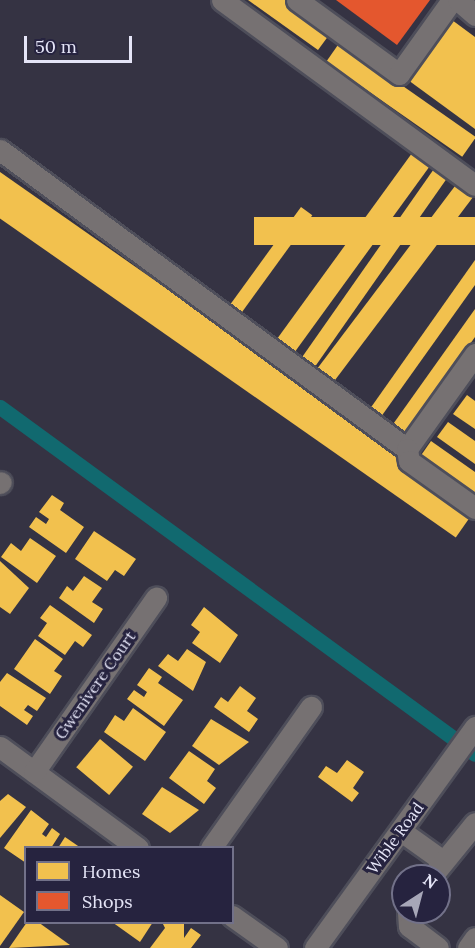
<!DOCTYPE html>
<html>
<head>
<meta charset="utf-8">
<style>
	body { margin:0 }
	#map { position:relative; width:475px; height:948px; overflow:hidden; background:#353343; font-family:Lora,serif }
	div>[style] { position:absolute }
	.homes>* { inset:0; background:#f2c14e; transform-origin:0 0 }
	.shops>* { inset:0; background:#e4572e }
	.canal>* { height:15px; margin:-7.5px; padding:0 7.5px; transform-origin:7.5px; border-radius:7.5px; background:#11696f }
	.roads { filter:drop-shadow(2px 0 #4e4e5a) drop-shadow(-2px 0 #4e4e5a) drop-shadow(0 2px #4e4e5a) drop-shadow(0 -2px #4e4e5a) }
	.minor>* { height:21px; margin:-10.5px; padding:0 10.5px; transform-origin:10.5px; border-radius:10.5px; background:#767172 }
	span { translate:-50% -50%; white-space:nowrap; text-align:center; line-height:1.15; -webkit-text-stroke:6px #26233f; paint-order:stroke }
	.street-label { font-size:16px; color:#e5e5f7 }
	.legend { position:absolute; left:24px; top:846px; width:210px; height:78px; box-sizing:border-box; background:#26233f; border:2px solid #727189; margin:0; padding:8px 10px; list-style:none; font-size:18px; color:#e5e5f7 }
	.legend li { display:flex; align-items:center; gap:12px; height:30px }
	.legend b { width:30px; border:2px solid #727189 }
	.north { position:absolute; left:391px; top:864px; width:60px; height:60px; box-sizing:border-box; background:#26233f; border:2px solid #727189; border-radius:50%; rotate:36deg; font-size:16px; font-weight:700; line-height:24px; text-align:center; color:#e5e5f7 }
	.north::after { content:''; display:block; margin:auto; width:21px; height:27px; background:#a7a7b8; clip-path:polygon(50% 0,100% 100%,50% 72%,0 100%) }
	.scale { position:absolute; left:24px; top:36px; width:108px; height:27px; box-sizing:border-box; border:3px solid #e5e5f7; border-top:0; padding-left:8px; font-size:18px; line-height:21px; white-space:nowrap; color:#e5e5f7; -webkit-text-stroke:4px #26233f; paint-order:stroke }
</style>
</head>
<body>
<div id="map">
	<div class="homes">
		<div style="clip-path:polygon(248px 0,288px 0,332px 31px,318px 50px)"></div>
		<div style="clip-path:polygon(452px 20px,475px 37px,475px 129px,408px 80px)"></div>
		<div style="left:340px;top:42px;width:166px;height:24px;rotate:35deg"></div>
		<div style="left:415px;top:149px;width:22px;height:241px;rotate:36deg"></div>
		<div style="left:436px;top:166px;width:16px;height:240px;rotate:35deg"></div>
		<div style="left:0;top:172px;width:583px;height:38px;rotate:35deg"></div>
		<div style="left:458px;top:182px;width:21px;height:239px;rotate:37deg"></div>
		<div style="left:301px;top:207px;width:14px;height:130px;rotate:36deg"></div>
		<div style="left:475px;top:217px;width:28px;height:221px;rotate:90deg"></div>
		<div style="clip-path:polygon(475px 260px,475px 285px,378px 421px,367px 413px)"></div>
		<div style="clip-path:polygon(475px 309px,475px 337px,404px 437px,391px 427px)"></div>
		<div style="clip-path:polygon(467px 395px,475px 401px,475px 429px,453px 414px)"></div>
		<div style="clip-path:polygon(448px 422px,475px 441px,475px 464px,437px 437px)"></div>
		<div style="clip-path:polygon(431px 441px,475px 472px,475px 507px,415px 464px)"></div>
		<div style="clip-path:polygon(52px 495px,64px 503px,60px 510px,84px 527px,66px 553px,29px 527px,36px 517px,46px 524px,49px 519px,39px 512px)"></div>
		<div style="clip-path:polygon(94px 531px,136px 559px,124px 576px,115px 570px,107px 581px,75px 559px)"></div>
		<div style="clip-path:polygon(30px 538px,56px 556px,37px 583px,1px 557px,11px 543px,21px 551px)"></div>
		<div style="clip-path:polygon(0 561px,29px 588px,10px 614px,0 607px)"></div>
		<div style="clip-path:polygon(84px 576px,102px 588px,92px 602px,103px 609px,94px 623px,59px 598px,67px 586px,73px 591px)"></div>
		<div style="clip-path:polygon(50px 605px,92px 635px,83px 647px,75px 641px,65px 655px,38px 636px,47px 623px,40px 618px)"></div>
		<div style="clip-path:polygon(204px 607px,238px 635px,220px 663px,192px 643px,200px 632px,191px 625px)"></div>
		<div style="clip-path:polygon(35px 639px,63px 659px,54px 671px,62px 676px,50px 694px,14px 669px)"></div>
		<div style="clip-path:polygon(187px 649px,206px 662px,193px 691px,158px 666px,168px 654px,178px 661px)"></div>
		<div style="clip-path:polygon(149px 668px,162px 677px,158px 683px,183px 700px,164px 726px,127px 699px,134px 690px,144px 697px,147px 692px,137px 685px)"></div>
		<div style="clip-path:polygon(7px 673px,46px 698px,37px 711px,28px 705px,24px 710px,33px 716px,27px 725px,0 706px,0 682px)"></div>
		<div style="clip-path:polygon(240px 686px,256px 698px,247px 711px,258px 719px,249px 732px,214px 707px,221px 697px,228px 702px)"></div>
		<div style="clip-path:polygon(133px 708px,166px 732px,145px 761px,104px 732px,115px 715px,124px 721px)"></div>
		<div style="clip-path:polygon(211px 719px,249px 742px,219px 765px,192px 746px)"></div>
		<div style="left:100px;top:739px;width:43px;height:37px;rotate:40deg"></div>
		<div style="clip-path:polygon(189px 751px,215px 769px,207px 781px,216px 788px,204px 804px,169px 778px)"></div>
		<div style="clip-path:polygon(347px 760px,364px 772px,353px 788px,359px 793px,352px 802px,318px 777px,326px 766px,337px 773px)"></div>
		<div style="clip-path:polygon(162px 787px,199px 810px,170px 833px,142px 814px)"></div>
		<div style="clip-path:polygon(8px 794px,26px 807px,0 838px,0 801px)"></div>
		<div style="clip-path:polygon(31px 810px,49px 824px,42px 834px,46px 837px,52px 828px,60px 834px,51px 848px,26px 848px,26px 863px,4px 848px)"></div>
		<div style="clip-path:polygon(65px 837px,81px 848px,58px 848px)"></div>
		<div style="clip-path:polygon(0 895px,24px 912px,0 946px)"></div>
		<div style="clip-path:polygon(27px 922px,38px 922px,70px 945px,9px 948px)"></div>
		<div style="clip-path:polygon(112px 922px,153px 922px,140px 942px)"></div>
		<div style="clip-path:polygon(162px 922px,184px 922px,184px 938px,191px 928px,201px 935px,191px 948px,150px 948px,165px 928px)"></div>
	</div>
	<div class="shops">
		<div style="clip-path:polygon(336px 0,430px 0,397px 45px)"></div>
	</div>
	<div class="canal">
		<div style="left:0;top:407px;width:588px;rotate:36.15deg"></div>
	</div>
	<div class="roads">
		<div class="minor">
			<div style="left:222px;top:0;width:313px;rotate:36.2deg"></div>
			<div style="left:297px;top:0;width:126px;rotate:36deg"></div>
			<div style="left:399px;top:74px;width:91px;rotate:-54.4deg"></div>
			<div style="left:458px;top:0;width:23px;rotate:41deg"></div>
			<div style="left:0;top:150px;width:505px;rotate:36.3deg"></div>
			<div style="left:407px;top:449px;width:117px;rotate:-54.4deg"></div>
			<div style="left:407px;top:449px;width:12px;rotate:81deg"></div>
			<div style="left:409px;top:461px;width:81px;rotate:35.5deg"></div>
			<div style="left:0;top:483px;width:1px;rotate:-45deg"></div>
			<div style="left:0;top:747px;width:171px;rotate:36.2deg"></div>
			<div style="left:34px;top:772px;width:213px;rotate:-55deg"></div>
			<div style="left:401px;top:831px;width:52px;rotate:35.5deg"></div>
			<div style="left:211px;top:848px;width:173px;rotate:-54.7deg"></div>
			<div style="left:432px;top:876px;width:68px;rotate:-50.9deg"></div>
			<div style="left:408px;top:912px;width:14px;rotate:86deg"></div>
			<div style="left:409px;top:926px;width:36px;rotate:37deg"></div>
			<div style="left:232px;top:916px;width:55px;rotate:35.4deg"></div>
			<div style="left:315px;top:948px;width:273px;rotate:-54.1deg"></div>
			<div style="left:468px;top:948px;width:12px;rotate:-55deg"></div>
		</div>
	</div>
	<div class="street-label">
		<span style="left:95px;top:685px;rotate:-55deg">Gwenivere Court</span>
		<span style="left:395px;top:838px;rotate:-54deg">Wible Road</span>
	</div>
	<ul class="legend">
	<li><b style="height:16px;background:#f2c14e"></b>Homes</li>
	<li><b style="height:16px;background:#e4572e"></b>Shops</li>
	</ul>
	<div class="north">N</div>
	<div class="scale">50 m</div>
</div>
</body>
</html>
